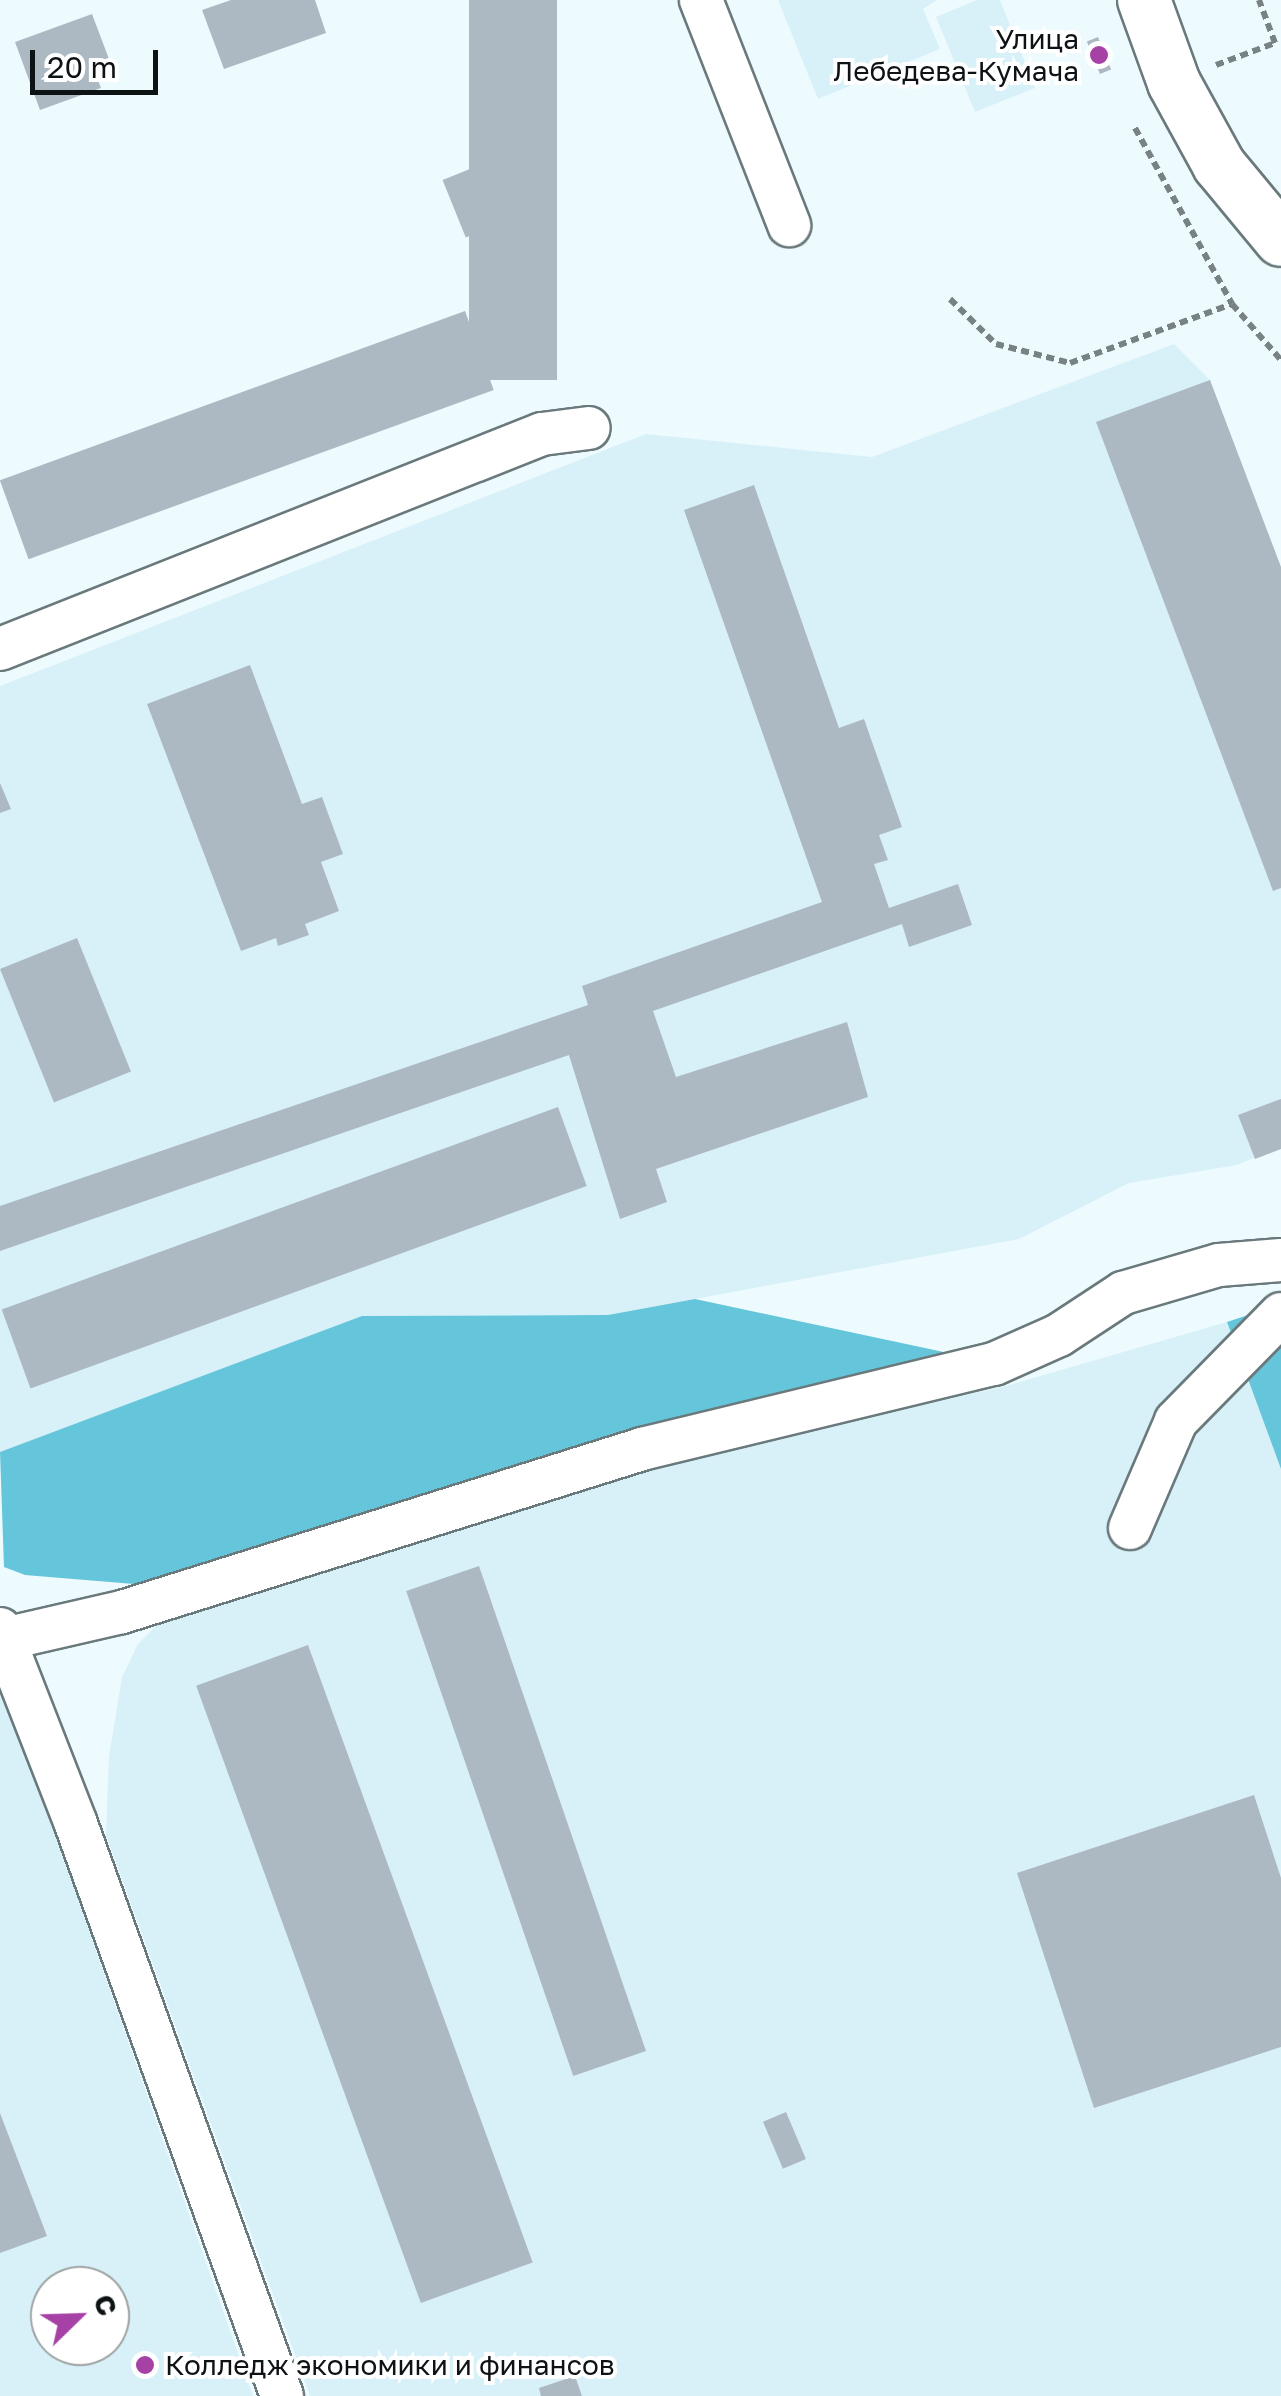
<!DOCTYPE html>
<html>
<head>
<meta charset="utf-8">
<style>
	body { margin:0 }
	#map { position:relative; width:1281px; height:2396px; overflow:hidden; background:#edfbfe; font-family:"Golos Text",sans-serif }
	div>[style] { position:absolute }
	.built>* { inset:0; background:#d8f1f8 }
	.forest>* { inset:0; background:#64c5db }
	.building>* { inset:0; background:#adb9c2; transform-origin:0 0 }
	.path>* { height:6px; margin-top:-3px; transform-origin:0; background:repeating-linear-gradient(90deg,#788284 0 8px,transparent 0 13px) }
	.roads { filter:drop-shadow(2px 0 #6a797c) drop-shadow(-2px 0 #6a797c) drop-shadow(0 2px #6a797c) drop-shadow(0 -2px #6a797c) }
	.minor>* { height:42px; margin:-21px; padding:0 21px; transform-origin:21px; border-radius:21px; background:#fff }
	.major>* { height:52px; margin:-26px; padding:0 26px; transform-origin:26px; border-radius:26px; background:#fff }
	.dots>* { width:28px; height:28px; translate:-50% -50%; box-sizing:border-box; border:5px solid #fff; border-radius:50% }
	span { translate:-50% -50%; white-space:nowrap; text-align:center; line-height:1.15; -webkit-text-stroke:8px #fff; paint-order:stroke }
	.poi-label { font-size:28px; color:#0d1315 }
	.right { translate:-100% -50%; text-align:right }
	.left { translate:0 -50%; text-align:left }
	.north { position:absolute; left:30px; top:2266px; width:100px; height:100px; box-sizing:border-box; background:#fff; border:2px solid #9ea1a1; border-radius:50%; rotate:67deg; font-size:28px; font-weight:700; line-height:40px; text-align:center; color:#0d1315 }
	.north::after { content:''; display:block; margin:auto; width:35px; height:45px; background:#a641a5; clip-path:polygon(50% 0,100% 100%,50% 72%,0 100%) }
	.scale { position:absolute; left:30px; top:50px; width:128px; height:45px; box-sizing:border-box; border:5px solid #0d1315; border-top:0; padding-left:12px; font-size:30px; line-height:35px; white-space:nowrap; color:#0d1315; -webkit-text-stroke:8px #fff; paint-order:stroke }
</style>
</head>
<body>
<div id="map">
	<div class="built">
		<div style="clip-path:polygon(778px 0,937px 0,923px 9px,940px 49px,818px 99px)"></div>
		<div style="clip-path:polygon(977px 0,1000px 0,1035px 88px,975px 112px,936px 17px)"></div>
		<div style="clip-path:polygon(1174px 344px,1210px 380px,1281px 570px,1281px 1146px,1237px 1165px,1129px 1183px,1019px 1239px,608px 1315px,362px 1316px,0 1452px,0 686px,646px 434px,872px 457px)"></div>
		<div style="clip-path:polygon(1227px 1322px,1281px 1469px,1281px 2396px,310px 2396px,106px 1835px,109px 1756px,122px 1677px,138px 1644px,164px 1618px,645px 1468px,1006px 1386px)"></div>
		<div style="clip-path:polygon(evenodd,0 1696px,11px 1709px,253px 2396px,0 2396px,0 1696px,50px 2286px,110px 2286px,110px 2346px,50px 2346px,50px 2286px)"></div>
	</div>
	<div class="forest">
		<div style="clip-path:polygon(695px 1299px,967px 1357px,146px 1585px,25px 1575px,4px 1567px,0 1452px,362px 1316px,608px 1315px)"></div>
		<div style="clip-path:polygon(1281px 1304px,1281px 1469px,1227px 1322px)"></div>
	</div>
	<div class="building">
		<div style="clip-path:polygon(231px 0,315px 0,326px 33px,224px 69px,202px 10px)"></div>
		<div style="left:469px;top:0;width:88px;height:380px"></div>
		<div style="clip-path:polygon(92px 14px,109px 59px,92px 65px,101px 88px,40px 110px,15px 42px)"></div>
		<div style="left:1098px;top:37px;width:35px;height:12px;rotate:68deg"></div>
		<div style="left:475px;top:167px;width:62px;height:35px;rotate:68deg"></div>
		<div style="left:465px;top:311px;width:84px;height:495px;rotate:70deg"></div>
		<div style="clip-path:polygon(1210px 380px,1281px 567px,1281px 888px,1273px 891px,1096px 422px)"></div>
		<div style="clip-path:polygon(754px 485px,839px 728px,864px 719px,902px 827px,879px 835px,888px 860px,874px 864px,889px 908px,958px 884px,972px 925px,909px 947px,902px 924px,653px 1011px,676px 1077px,847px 1022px,868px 1097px,656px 1169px,667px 1202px,620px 1219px,569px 1055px,0 1251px,0 1206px,588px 1005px,582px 986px,822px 902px,684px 510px)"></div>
		<div style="clip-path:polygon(250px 665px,302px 804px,322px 797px,343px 854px,321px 862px,339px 911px,305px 924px,309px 935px,278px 946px,276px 938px,241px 951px,147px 704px)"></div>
		<div style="clip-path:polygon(0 783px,11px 809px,0 813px)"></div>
		<div style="left:77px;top:938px;width:144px;height:83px;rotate:68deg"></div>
		<div style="clip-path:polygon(1281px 1099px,1281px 1149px,1255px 1159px,1238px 1115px)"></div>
		<div style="left:558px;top:1107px;width:84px;height:592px;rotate:70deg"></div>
		<div style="left:479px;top:1566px;width:513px;height:77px;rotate:71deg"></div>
		<div style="left:308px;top:1645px;width:657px;height:119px;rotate:70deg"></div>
		<div style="clip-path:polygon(1254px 1795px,1281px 1878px,1281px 2047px,1094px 2108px,1017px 1873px)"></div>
		<div style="left:786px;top:2112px;width:51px;height:25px;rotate:67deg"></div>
		<div style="clip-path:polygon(0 2113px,47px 2236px,0 2253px)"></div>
		<div style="clip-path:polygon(575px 2376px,582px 2396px,541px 2396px,539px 2388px)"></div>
	</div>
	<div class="path">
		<div style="left:1216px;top:65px;width:63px;rotate:-20.4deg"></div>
		<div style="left:1275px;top:43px;width:46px;rotate:-110.4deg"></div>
		<div style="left:1135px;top:128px;width:201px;rotate:61.1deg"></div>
		<div style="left:950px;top:299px;width:64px;rotate:44.4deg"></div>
		<div style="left:996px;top:344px;width:76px;rotate:14.4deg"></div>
		<div style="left:1070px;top:363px;width:172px;rotate:-20deg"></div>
		<div style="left:1232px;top:304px;width:74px;rotate:48.8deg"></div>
	</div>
	<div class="roads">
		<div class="minor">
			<div style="left:701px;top:0;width:242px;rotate:68.6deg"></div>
			<div style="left:0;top:649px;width:583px;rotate:-21.64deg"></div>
			<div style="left:542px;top:434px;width:47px;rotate:-7.3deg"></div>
			<div style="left:1130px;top:1528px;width:116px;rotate:-66.7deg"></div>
			<div style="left:1176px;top:1421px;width:150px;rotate:-45.5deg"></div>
			<div style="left:0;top:1629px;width:209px;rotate:68.7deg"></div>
			<div style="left:76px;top:1824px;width:608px;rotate:70.19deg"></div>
			<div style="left:0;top:1640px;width:125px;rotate:-12.9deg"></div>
			<div style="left:122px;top:1612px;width:545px;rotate:-17.4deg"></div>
			<div style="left:642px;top:1449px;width:362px;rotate:-13.6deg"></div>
			<div style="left:994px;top:1364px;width:71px;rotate:-24deg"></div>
			<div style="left:1059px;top:1335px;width:77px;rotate:-33.3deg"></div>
			<div style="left:1123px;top:1293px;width:100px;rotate:-16.3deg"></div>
			<div style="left:1219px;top:1265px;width:62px;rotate:-4.6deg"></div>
		</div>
		<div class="major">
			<div style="left:1144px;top:0;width:88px;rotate:70.1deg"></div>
			<div style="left:1174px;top:83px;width:94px;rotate:61.2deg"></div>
			<div style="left:1219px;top:165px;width:97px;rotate:50.4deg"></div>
		</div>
	</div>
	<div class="dots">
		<div style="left:1099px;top:55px;background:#a641a5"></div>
		<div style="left:145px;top:2365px;background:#a641a5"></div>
	</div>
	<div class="poi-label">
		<span class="right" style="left:1079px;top:55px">Улица<br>Лебедева-Кумача</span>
		<span class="left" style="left:165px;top:2365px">Колледж экономики и финансов</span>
	</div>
	<div class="north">С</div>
	<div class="scale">20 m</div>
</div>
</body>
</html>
